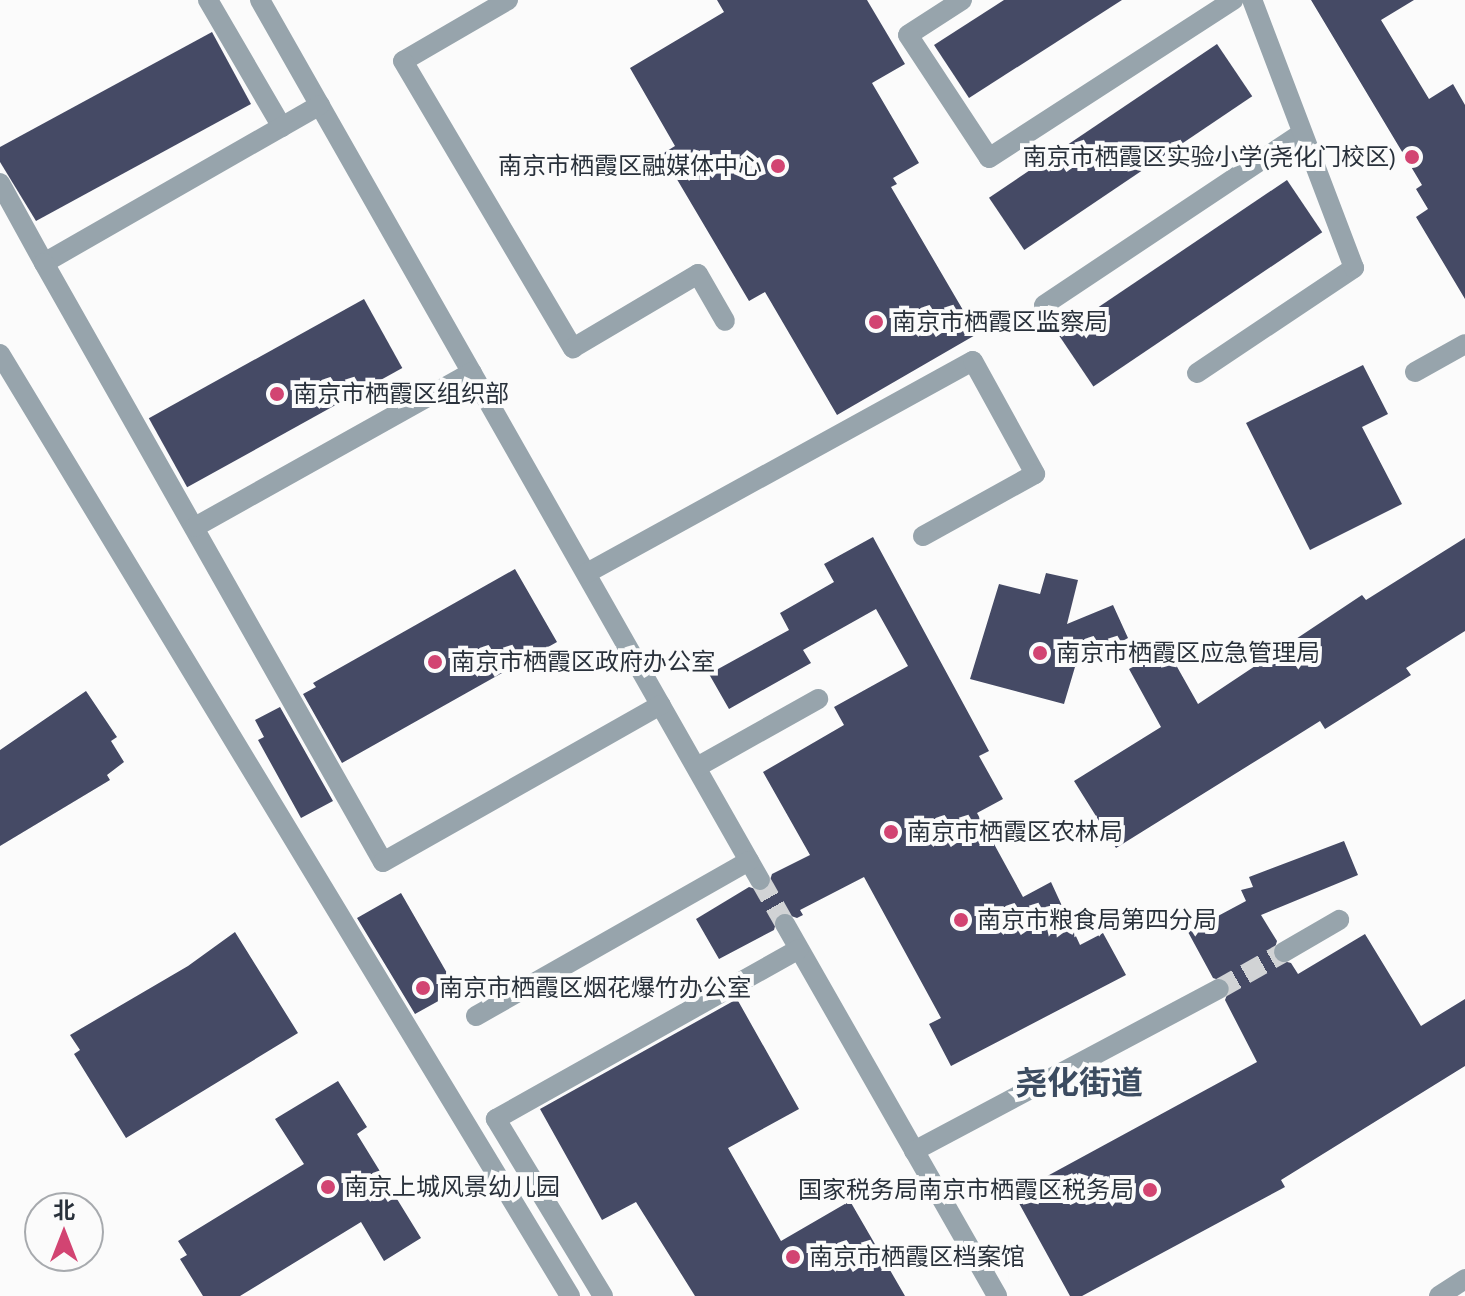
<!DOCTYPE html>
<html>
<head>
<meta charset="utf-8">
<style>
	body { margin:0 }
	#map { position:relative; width:1465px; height:1296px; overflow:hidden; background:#fbfbfb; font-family:"PT Sans","Noto Sans SC",sans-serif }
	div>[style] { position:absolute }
	.building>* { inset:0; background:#454a65; transform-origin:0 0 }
	.minor-tunnel>* { height:20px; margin-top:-10px; transform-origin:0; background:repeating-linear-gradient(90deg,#d1d3d5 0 20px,transparent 0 30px) }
	.minor>* { height:20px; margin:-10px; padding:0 10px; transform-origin:10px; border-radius:10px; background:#97a4ac }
	.dots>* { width:22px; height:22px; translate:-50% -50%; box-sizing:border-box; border:4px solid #fbfbfb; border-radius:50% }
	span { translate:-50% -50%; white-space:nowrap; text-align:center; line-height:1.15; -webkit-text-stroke:8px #fbfbfb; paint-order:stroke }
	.poi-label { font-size:24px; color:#29313b }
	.right { translate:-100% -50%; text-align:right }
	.left { translate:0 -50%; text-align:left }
	.district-label { font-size:32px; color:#3c4c61; font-weight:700 }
	.north { position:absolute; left:24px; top:1192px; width:80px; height:80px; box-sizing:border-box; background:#fbfbfb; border:2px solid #a7aaae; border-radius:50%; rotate:0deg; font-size:22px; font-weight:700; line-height:32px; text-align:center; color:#29313b }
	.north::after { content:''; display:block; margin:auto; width:28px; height:36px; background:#d24472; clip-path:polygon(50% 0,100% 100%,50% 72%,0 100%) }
</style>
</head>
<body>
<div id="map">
	<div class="building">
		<div style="clip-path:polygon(717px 0,867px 0,905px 64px,872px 83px,919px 163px,893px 178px,897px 184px,891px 187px,977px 334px,837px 415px,765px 292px,749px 301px,662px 154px,675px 146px,630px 68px,724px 12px)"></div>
		<div style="clip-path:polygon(1004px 0,1122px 0,969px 98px,934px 45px)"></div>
		<div style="clip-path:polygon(1311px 0,1414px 0,1381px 20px,1429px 99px,1453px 84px,1465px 105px,1465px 299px,1416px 217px,1428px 209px,1416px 189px,1422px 185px)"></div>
		<div style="clip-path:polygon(212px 32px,251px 104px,36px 221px,0 162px,0 147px)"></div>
		<div style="left:1217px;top:44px;width:63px;height:275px;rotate:56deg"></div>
		<div style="left:1287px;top:180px;width:63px;height:276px;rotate:56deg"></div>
		<div style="left:364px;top:299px;width:79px;height:246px;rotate:61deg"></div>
		<div style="clip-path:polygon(1363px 365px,1388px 414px,1362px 427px,1402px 504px,1310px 550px,1246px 423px)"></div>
		<div style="clip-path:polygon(873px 537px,989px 751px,979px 756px,1003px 799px,977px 813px,1023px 897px,1051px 882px,1080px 945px,1103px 933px,1126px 975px,951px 1066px,929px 1024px,941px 1018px,864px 877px,800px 910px,803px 915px,797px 918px,779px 912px,774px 930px,719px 959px,696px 919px,749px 887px,766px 892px,772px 874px,810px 855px,763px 772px,844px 725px,834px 707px,908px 666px,876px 609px,803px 650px,811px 663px,729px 709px,709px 674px,789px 630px,780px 613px,834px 582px,824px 564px)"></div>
		<div style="clip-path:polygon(1465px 538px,1465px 631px,1406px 668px,1411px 675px,1325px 729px,1320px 721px,1116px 848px,1074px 781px,1161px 727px,1129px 669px,1167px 649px,1198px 704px,1362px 595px,1366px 600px)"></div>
		<div style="clip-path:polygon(515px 569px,557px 642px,342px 763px,303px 694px,316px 687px,313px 683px)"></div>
		<div style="clip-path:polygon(1046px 573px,1078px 580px,1067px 624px,1113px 605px,1128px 638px,1075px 667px,1064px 704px,970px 679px,999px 584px,1040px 594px)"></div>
		<div style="clip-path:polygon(86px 691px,117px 737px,111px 741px,124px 762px,107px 775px,110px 780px,0 846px,0 750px)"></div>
		<div style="clip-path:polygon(280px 707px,333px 801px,301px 818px,258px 740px,264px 737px,255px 720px)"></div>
		<div style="clip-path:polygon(1344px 841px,1358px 875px,1261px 915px,1277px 941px,1272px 958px,1291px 963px,1298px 974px,1365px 934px,1421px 1026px,1465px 999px,1465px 1066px,1281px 1180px,1285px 1187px,1082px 1296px,1070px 1296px,1014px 1194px,1257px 1062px,1225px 1000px,1231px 984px,1213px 978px,1188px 932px,1246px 901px,1241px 890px,1253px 887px,1249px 877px)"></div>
		<div style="clip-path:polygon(401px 893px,451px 980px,445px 983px,451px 994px,415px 1014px,357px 918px)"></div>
		<div style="clip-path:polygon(235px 932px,298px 1033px,126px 1138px,74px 1054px,80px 1050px,70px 1035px,188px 966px)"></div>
		<div style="clip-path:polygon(737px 999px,799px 1109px,728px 1148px,781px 1241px,850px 1201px,905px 1296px,695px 1296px,636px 1202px,602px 1220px,540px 1109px)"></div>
		<div style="clip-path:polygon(338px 1081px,367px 1127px,357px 1134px,421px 1238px,384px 1261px,361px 1222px,240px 1296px,203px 1296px,180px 1259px,187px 1255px,178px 1241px,304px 1164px,275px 1119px)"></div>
	</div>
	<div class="minor-tunnel">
		<div style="left:760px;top:880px;width:51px;rotate:60.4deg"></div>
		<div style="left:1219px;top:989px;width:75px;rotate:-29.6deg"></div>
	</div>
	<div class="minor">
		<div style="left:208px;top:0;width:147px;rotate:59.8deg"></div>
		<div style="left:260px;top:0;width:1012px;rotate:60.4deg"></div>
		<div style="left:508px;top:0;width:121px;rotate:149.8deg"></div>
		<div style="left:403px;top:61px;width:334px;rotate:59.4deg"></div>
		<div style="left:573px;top:348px;width:145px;rotate:-30.6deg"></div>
		<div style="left:698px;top:274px;width:54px;rotate:60.1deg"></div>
		<div style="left:962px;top:0;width:64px;rotate:147.1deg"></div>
		<div style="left:908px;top:35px;width:147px;rotate:56.6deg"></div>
		<div style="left:989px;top:158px;width:291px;rotate:-32.9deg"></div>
		<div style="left:0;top:183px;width:91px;rotate:61.2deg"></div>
		<div style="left:44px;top:263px;width:318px;rotate:-29.8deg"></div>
		<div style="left:44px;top:263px;width:688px;rotate:60.49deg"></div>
		<div style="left:383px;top:862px;width:319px;rotate:-29.5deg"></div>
		<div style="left:1044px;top:305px;width:310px;rotate:-33.7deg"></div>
		<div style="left:0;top:354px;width:1101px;rotate:58.82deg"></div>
		<div style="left:1415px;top:372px;width:57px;rotate:-29.2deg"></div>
		<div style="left:1197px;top:373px;width:189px;rotate:-33.8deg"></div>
		<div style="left:1354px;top:268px;width:287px;rotate:-110.8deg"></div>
		<div style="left:195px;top:527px;width:317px;rotate:-29.2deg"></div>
		<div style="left:587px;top:573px;width:440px;rotate:-28.8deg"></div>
		<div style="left:973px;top:361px;width:129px;rotate:61.2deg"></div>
		<div style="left:1035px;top:474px;width:128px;rotate:151deg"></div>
		<div style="left:697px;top:767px;width:139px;rotate:-29.3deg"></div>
		<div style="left:785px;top:924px;width:428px;rotate:60.3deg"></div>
		<div style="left:1284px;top:952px;width:64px;rotate:-30.2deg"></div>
		<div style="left:476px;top:1016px;width:314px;rotate:-29.6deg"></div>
		<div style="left:914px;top:1151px;width:345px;rotate:-28deg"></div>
		<div style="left:603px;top:1296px;width:207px;rotate:-121.2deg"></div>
		<div style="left:496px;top:1119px;width:347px;rotate:-29.3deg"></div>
		<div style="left:1439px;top:1296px;width:31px;rotate:-33deg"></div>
	</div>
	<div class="dots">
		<div style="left:1412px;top:157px;background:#d24472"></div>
		<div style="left:778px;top:166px;background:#d24472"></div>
		<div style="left:876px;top:322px;background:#d24472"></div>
		<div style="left:277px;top:394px;background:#d24472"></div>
		<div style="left:1040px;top:653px;background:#d24472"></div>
		<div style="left:435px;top:662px;background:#d24472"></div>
		<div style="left:891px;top:832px;background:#d24472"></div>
		<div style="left:961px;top:920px;background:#d24472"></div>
		<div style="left:423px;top:988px;background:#d24472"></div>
		<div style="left:328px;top:1187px;background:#d24472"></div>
		<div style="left:1150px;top:1190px;background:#d24472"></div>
		<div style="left:793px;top:1257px;background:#d24472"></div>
	</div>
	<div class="poi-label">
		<span class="right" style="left:1396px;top:157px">南京市栖霞区实验小学(尧化门校区)</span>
		<span class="right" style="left:762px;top:166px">南京市栖霞区融媒体中心</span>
		<span class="left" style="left:892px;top:322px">南京市栖霞区监察局</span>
		<span class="left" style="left:293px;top:394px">南京市栖霞区组织部</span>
		<span class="left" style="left:1056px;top:653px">南京市栖霞区应急管理局</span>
		<span class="left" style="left:451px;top:662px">南京市栖霞区政府办公室</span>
		<span class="left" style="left:907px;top:832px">南京市栖霞区农林局</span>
		<span class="left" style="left:977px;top:920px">南京市粮食局第四分局</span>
		<span class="left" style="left:439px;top:988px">南京市栖霞区烟花爆竹办公室</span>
		<span class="left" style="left:344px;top:1187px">南京上城风景幼儿园</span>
		<span class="right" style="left:1134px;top:1190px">国家税务局南京市栖霞区税务局</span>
		<span class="left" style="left:809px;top:1257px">南京市栖霞区档案馆</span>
	</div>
	<div class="district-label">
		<span style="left:1079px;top:1082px">尧化街道</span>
	</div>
	<div class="north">北</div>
</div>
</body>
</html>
